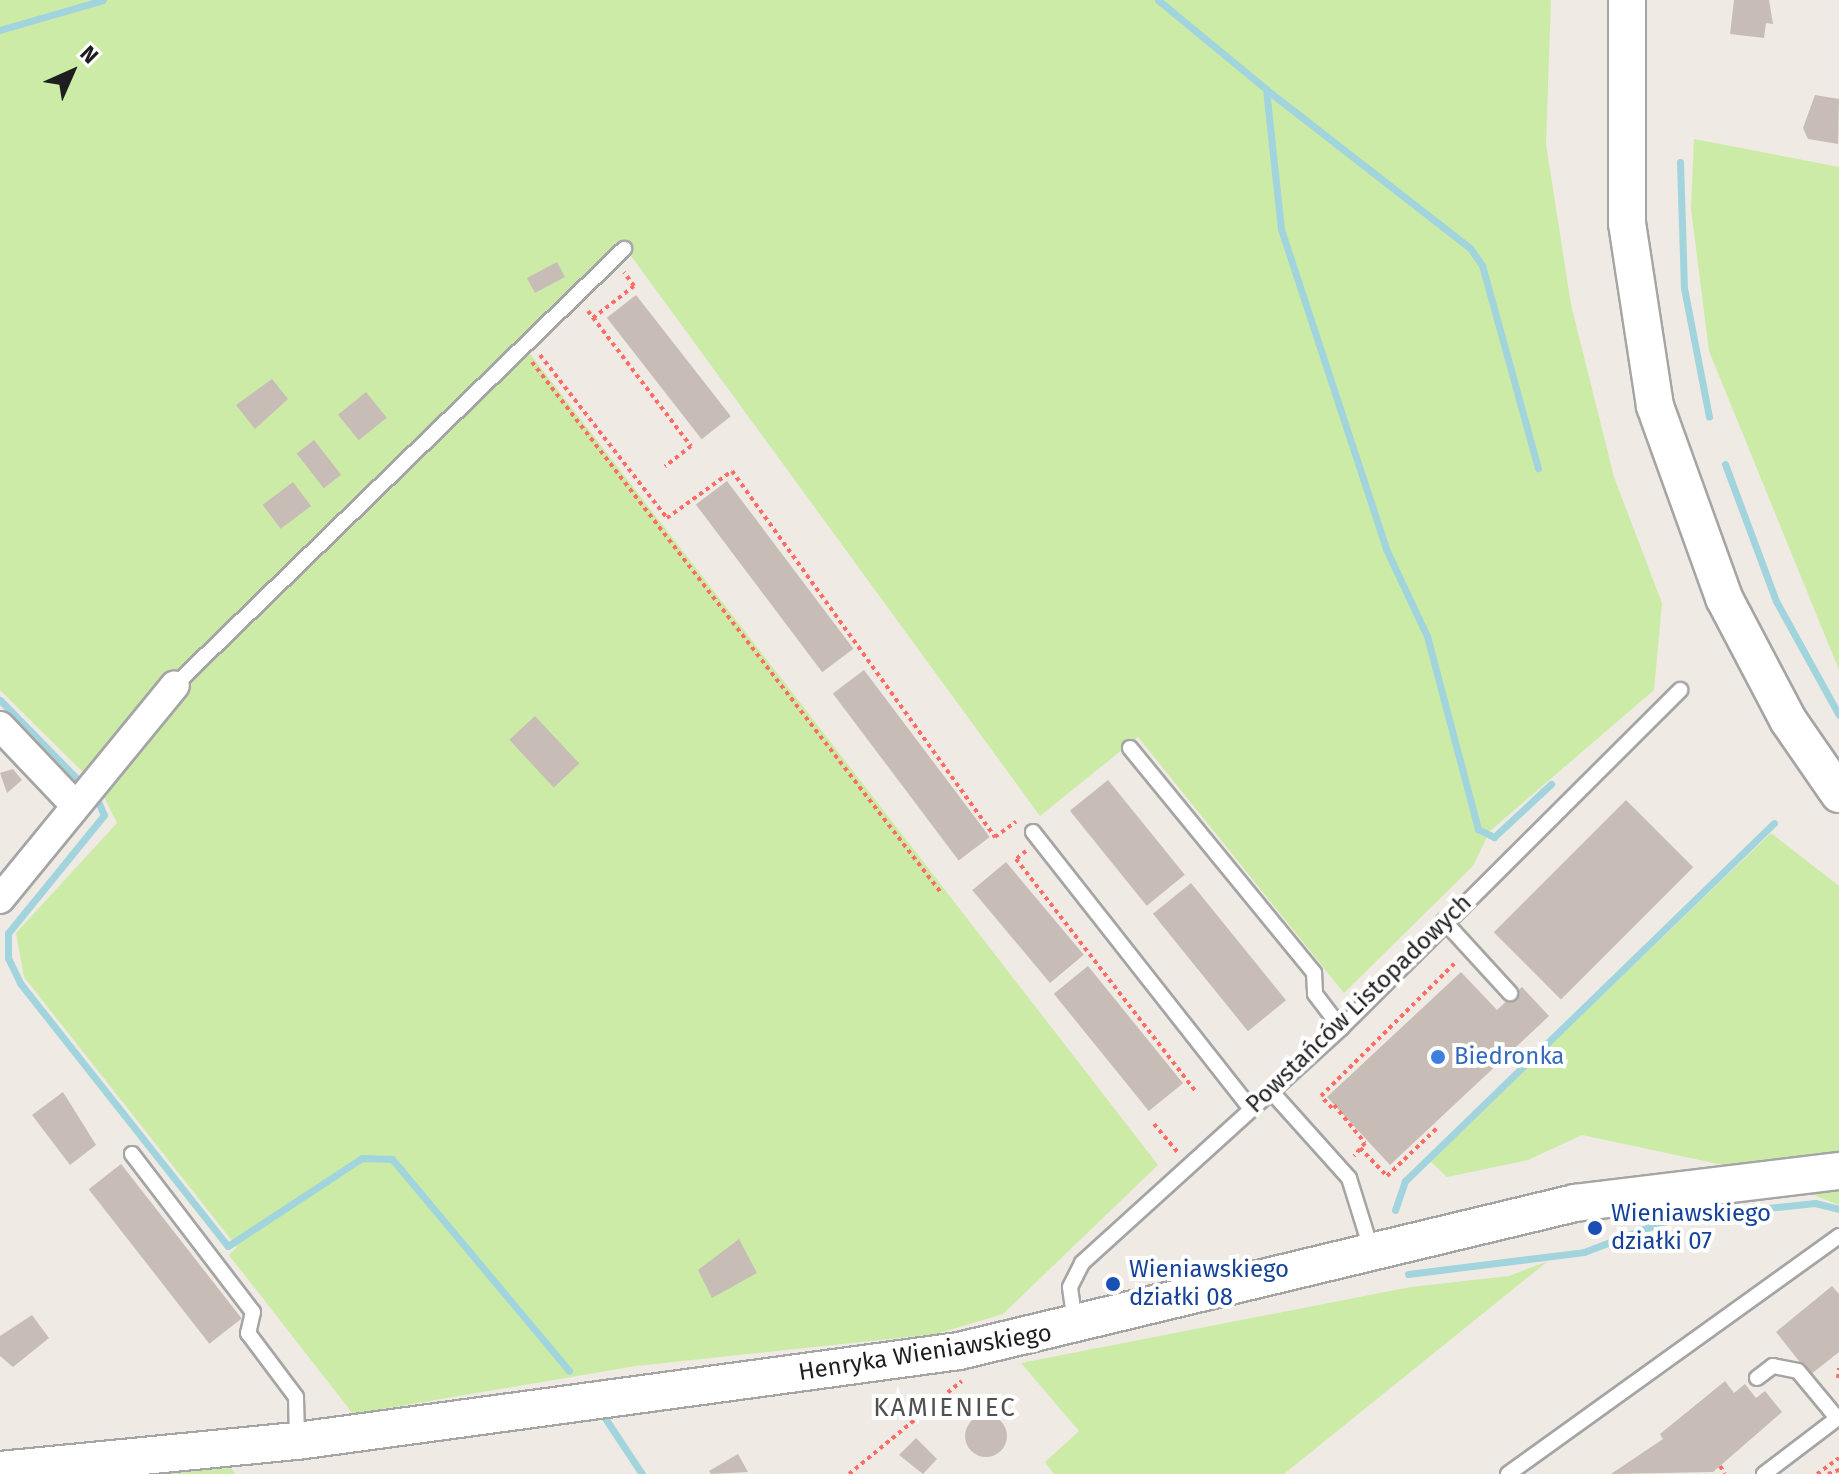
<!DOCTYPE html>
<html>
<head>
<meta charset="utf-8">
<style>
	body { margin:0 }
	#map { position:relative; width:1839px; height:1474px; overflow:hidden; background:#efeae3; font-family:"Fira Sans",sans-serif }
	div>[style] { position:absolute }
	.grass>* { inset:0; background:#cceba7 }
	.stream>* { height:7px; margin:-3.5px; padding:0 3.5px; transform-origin:3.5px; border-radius:3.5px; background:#a2d4de }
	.building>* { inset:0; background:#c7bdb6; transform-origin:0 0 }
	.round { border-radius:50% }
	.path>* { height:4px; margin-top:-2px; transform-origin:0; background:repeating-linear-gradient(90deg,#fe6d65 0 4px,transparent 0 8px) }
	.roads { filter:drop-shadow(2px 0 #a5a5a5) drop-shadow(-2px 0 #a5a5a5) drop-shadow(0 2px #a5a5a5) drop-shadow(0 -2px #a5a5a5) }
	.service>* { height:14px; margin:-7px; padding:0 7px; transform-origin:7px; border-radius:7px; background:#fff }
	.minor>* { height:28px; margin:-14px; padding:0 14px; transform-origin:14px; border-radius:14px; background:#fff }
	.tertiary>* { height:36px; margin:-18px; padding:0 18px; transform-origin:18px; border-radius:18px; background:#fff }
	.dots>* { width:22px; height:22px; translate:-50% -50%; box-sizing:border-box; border:4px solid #fff; border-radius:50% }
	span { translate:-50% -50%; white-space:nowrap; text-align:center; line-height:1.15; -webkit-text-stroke:8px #fff; paint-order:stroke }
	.street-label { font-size:24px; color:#1e1e1e }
	.shop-label { font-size:24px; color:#366cbe }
	.left { translate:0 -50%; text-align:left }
	.transit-label { font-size:24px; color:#164399 }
	.neighbourhood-label { font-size:26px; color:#515151; letter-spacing:2px }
	.north { position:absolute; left:32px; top:32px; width:80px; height:80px; -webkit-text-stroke:6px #fff; paint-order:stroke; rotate:45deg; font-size:22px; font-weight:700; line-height:32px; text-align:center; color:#1e1e1e }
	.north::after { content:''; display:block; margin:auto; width:28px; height:36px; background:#1e1e1e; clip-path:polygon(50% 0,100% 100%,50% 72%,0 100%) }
</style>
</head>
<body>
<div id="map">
	<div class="grass">
		<div style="clip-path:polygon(0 0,1551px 0,1546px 144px,1571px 305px,1614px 477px,1662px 603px,1654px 690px,1490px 831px,1473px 866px,1344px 993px,1138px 737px,1040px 816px,629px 253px,524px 346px,1158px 1165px,1003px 1314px,936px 1334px,636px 1366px,353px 1414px,229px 1255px,237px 1247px,24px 977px,16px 933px,117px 823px,100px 789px,0 690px)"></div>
		<div style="clip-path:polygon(1694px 139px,1839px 167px,1839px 670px,1709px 351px,1691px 209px)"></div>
		<div style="clip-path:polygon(1771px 833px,1839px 886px,1839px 1205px,1756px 1172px,1582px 1135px,1528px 1160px,1447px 1177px,1430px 1161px)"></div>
		<div style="clip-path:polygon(1548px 1261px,1284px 1474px,1054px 1474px,1045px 1462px,1079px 1431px,1021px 1363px,1411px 1287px,1509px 1276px)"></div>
		<div style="clip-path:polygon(231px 1468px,235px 1474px,146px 1474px)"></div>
	</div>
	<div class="stream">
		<div style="left:1158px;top:0;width:140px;rotate:39.5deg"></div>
		<div style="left:1266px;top:89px;width:141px;rotate:83.9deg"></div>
		<div style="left:1281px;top:229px;width:337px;rotate:71.8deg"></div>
		<div style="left:1386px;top:549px;width:96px;rotate:64.8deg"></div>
		<div style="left:1427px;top:636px;width:200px;rotate:75.2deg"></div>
		<div style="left:1478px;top:829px;width:18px;rotate:27deg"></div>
		<div style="left:1494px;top:837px;width:78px;rotate:-42.9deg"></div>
		<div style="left:0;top:30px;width:107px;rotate:-16.2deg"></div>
		<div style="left:1267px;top:90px;width:257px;rotate:37.9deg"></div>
		<div style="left:1470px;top:248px;width:21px;rotate:55deg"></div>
		<div style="left:1482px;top:265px;width:211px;rotate:74.6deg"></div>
		<div style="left:1680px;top:162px;width:126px;rotate:88.2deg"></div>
		<div style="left:1684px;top:288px;width:131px;rotate:79deg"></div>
		<div style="left:1725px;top:464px;width:146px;rotate:69.6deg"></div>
		<div style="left:1776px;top:601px;width:130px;rotate:61.1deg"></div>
		<div style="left:0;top:700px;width:109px;rotate:45.7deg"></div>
		<div style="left:98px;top:801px;width:15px;rotate:67deg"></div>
		<div style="left:104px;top:815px;width:152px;rotate:129.1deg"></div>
		<div style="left:8px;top:933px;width:25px;rotate:90deg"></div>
		<div style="left:8px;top:958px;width:28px;rotate:64deg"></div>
		<div style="left:20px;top:983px;width:335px;rotate:51.7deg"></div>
		<div style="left:228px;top:1246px;width:160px;rotate:-33.3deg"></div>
		<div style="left:362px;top:1158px;width:30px;rotate:2deg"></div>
		<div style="left:392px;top:1159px;width:276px;rotate:50.1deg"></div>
		<div style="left:1395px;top:1210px;width:31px;rotate:-71deg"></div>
		<div style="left:1405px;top:1181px;width:514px;rotate:-44.13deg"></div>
		<div style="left:1408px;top:1274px;width:177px;rotate:-7.1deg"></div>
		<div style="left:1584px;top:1252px;width:95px;rotate:-20.9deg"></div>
		<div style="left:1673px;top:1218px;width:143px;rotate:-6deg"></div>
		<div style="left:1815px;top:1203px;width:25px;rotate:14deg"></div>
		<div style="left:599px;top:1409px;width:78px;rotate:56.5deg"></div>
	</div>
	<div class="building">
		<div style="clip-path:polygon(1734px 0,1769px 0,1773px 24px,1766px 23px,1764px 38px,1730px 34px)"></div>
		<div style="clip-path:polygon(1815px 95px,1839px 99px,1838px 144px,1808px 139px,1803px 128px)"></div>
		<div style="left:557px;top:262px;width:17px;height:34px;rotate:62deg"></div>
		<div style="left:636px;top:295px;width:154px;height:37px;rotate:52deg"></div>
		<div style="clip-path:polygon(272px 379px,288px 399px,255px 429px,236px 405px)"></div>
		<div style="left:366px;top:392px;width:33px;height:36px;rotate:51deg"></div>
		<div style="left:314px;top:440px;width:44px;height:22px;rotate:52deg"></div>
		<div style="left:727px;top:481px;width:210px;height:39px;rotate:53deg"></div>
		<div style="left:293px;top:482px;width:30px;height:38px;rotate:53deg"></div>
		<div style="left:864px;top:670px;width:209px;height:39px;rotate:53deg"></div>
		<div style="left:535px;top:716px;width:65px;height:35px;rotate:47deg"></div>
		<div style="clip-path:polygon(13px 769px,22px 780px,7px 793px,0 773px)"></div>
		<div style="left:1108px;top:780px;width:122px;height:49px;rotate:51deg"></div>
		<div style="left:1626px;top:800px;width:95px;height:187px;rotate:45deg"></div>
		<div style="left:1006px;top:862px;width:121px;height:44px;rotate:50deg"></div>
		<div style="left:1191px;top:883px;width:151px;height:49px;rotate:51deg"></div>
		<div style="left:1088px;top:966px;width:151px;height:44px;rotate:51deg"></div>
		<div style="clip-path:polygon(1461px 972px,1497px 1010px,1522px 987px,1549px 1016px,1390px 1165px,1327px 1097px)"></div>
		<div style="clip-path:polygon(63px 1092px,96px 1145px,70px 1165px,32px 1115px)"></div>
		<div style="left:121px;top:1164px;width:196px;height:41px;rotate:52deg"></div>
		<div style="clip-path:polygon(739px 1239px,757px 1273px,712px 1298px,698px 1270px)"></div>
		<div style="clip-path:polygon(1832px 1286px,1839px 1294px,1839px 1352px,1810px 1375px,1776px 1332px)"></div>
		<div style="clip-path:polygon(32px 1315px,49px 1338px,13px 1367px,0 1356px,0 1336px)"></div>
		<div style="clip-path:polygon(1725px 1381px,1734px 1393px,1745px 1384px,1756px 1398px,1765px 1391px,1782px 1412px,1713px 1472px,1611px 1474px,1663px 1439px,1660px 1434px)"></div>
		<div class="round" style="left:965px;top:1415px;width:42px;height:42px"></div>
		<div style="clip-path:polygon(916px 1438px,937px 1459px,923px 1474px,899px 1455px)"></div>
		<div style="clip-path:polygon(738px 1454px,748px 1472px,711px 1474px,709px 1471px)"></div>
	</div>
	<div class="path">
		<div style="left:588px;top:311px;width:170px;rotate:52.7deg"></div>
		<div style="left:691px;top:446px;width:33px;rotate:142deg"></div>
		<div style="left:593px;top:318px;width:52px;rotate:-38deg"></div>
		<div style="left:634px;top:286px;width:17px;rotate:-126deg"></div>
		<div style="left:540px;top:355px;width:207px;rotate:52.1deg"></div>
		<div style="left:667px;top:518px;width:80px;rotate:-35.9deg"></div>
		<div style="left:732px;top:471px;width:451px;rotate:54.3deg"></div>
		<div style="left:995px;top:837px;width:26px;rotate:-36deg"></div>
		<div style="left:532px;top:362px;width:672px;rotate:52.38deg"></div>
		<div style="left:1026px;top:851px;width:13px;rotate:141deg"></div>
		<div style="left:1016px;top:859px;width:293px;rotate:52.3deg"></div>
		<div style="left:1334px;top:1105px;width:49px;rotate:50.8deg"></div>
		<div style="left:1365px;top:1143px;width:17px;rotate:130deg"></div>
		<div style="left:1332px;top:1108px;width:16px;rotate:-133deg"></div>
		<div style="left:1321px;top:1096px;width:192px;rotate:-44.8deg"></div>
		<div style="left:1154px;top:1124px;width:38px;rotate:50deg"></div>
		<div style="left:1360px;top:1148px;width:39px;rotate:46deg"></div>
		<div style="left:1387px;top:1176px;width:69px;rotate:-43.8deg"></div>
		<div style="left:1838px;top:1378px;width:10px;rotate:-84deg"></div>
		<div style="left:1720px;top:1466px;width:9px;rotate:58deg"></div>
		<div style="left:849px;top:1474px;width:146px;rotate:-39.5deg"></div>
		<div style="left:1817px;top:1474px;width:27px;rotate:-36deg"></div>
		<div style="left:1828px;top:1474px;width:12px;rotate:-20deg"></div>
	</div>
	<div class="roads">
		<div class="service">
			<div style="left:175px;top:685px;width:626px;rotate:-44.16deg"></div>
			<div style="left:1130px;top:748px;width:291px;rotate:50.7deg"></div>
			<div style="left:1314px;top:973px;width:21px;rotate:87deg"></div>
			<div style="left:1315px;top:994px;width:43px;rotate:52.6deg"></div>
			<div style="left:1033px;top:832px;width:351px;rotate:51.8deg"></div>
			<div style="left:1444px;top:921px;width:98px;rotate:47.5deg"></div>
			<div style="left:1270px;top:1090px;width:118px;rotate:48.1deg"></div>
			<div style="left:1349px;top:1178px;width:77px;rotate:72.7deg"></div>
			<div style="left:132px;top:1154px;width:199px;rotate:52.6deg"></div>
			<div style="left:253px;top:1312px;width:22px;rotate:103deg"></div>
			<div style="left:248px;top:1333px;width:80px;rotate:53.1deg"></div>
			<div style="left:296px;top:1397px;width:44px;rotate:88.7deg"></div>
			<div style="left:1075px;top:1323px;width:36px;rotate:-98deg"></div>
			<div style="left:1070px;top:1287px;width:27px;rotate:-63deg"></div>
			<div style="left:1082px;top:1263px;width:350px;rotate:-42.2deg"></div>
			<div style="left:1341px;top:1028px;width:479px;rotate:-44.9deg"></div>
			<div style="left:1757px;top:1378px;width:20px;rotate:-37deg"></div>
			<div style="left:1773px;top:1366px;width:25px;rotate:11deg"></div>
			<div style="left:1798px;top:1371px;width:61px;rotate:50.3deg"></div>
			<div style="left:1508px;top:1474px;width:408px;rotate:-35.7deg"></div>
			<div style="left:1764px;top:1474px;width:94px;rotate:-37.2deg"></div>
		</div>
		<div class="minor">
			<div style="left:0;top:726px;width:106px;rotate:46.5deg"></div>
			<div style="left:0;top:899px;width:276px;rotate:-50.7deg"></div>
		</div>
		<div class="tertiary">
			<div style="left:1627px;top:0;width:223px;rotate:90deg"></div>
			<div style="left:1627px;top:223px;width:185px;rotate:81.3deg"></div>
			<div style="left:1655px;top:406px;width:204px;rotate:70.2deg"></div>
			<div style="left:1724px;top:598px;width:138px;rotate:62.3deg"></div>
			<div style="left:1788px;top:720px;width:90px;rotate:55.4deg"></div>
			<div style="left:0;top:1470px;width:298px;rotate:-5.6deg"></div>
			<div style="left:297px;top:1441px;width:668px;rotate:-7.74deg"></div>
			<div style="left:959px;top:1351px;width:634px;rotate:-13.51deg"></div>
			<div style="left:1575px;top:1203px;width:266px;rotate:-6.9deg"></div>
		</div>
	</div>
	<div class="dots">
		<div style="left:1438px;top:1057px;background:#3f7fe0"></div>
		<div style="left:1595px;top:1228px;background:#1a4fb4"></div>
		<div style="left:1113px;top:1284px;background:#1a4fb4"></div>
	</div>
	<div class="street-label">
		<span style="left:1359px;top:1004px;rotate:-44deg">Powstańców Listopadowych</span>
		<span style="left:925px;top:1353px;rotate:-9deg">Henryka Wieniawskiego</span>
	</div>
	<div class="shop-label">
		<span class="left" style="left:1454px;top:1057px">Biedronka</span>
	</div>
	<div class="transit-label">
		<span class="left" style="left:1611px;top:1228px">Wieniawskiego<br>działki 07</span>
		<span class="left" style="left:1129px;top:1284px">Wieniawskiego<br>działki 08</span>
	</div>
	<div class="neighbourhood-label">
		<span style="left:945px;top:1408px">KAMIENIEC</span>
	</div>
	<div class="north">N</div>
</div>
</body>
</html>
